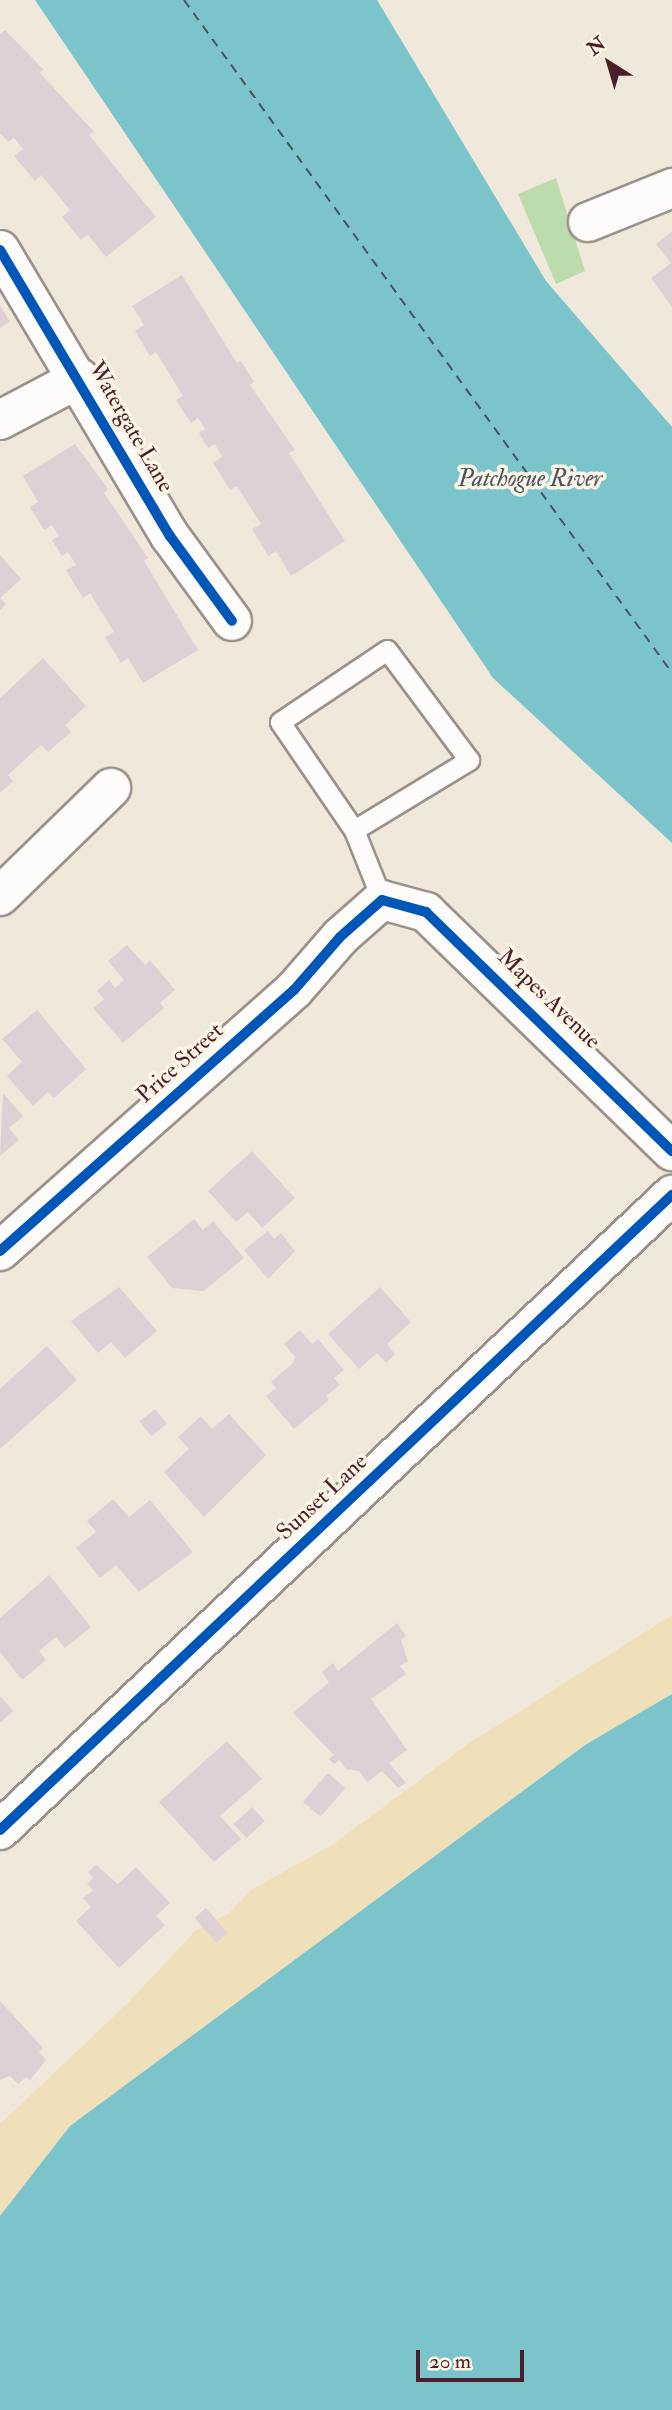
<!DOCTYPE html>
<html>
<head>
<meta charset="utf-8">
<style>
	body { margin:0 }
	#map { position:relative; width:672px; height:2410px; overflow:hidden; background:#f0e8db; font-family:"IM FELL Double Pica",serif }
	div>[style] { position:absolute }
	.green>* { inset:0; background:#bddcad }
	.sand>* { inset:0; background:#efe0b9 }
	.water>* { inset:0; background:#7bc4cc }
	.ferry>* { height:2px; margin-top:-1px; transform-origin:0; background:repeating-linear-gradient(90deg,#4a5361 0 9px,transparent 0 16px) }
	.building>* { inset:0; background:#ddd1d6; transform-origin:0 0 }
	.roads { filter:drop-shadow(2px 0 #9c918c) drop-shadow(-2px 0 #9c918c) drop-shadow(0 2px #9c918c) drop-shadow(0 -2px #9c918c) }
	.service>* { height:19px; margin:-9.5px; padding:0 9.5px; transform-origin:9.5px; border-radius:9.5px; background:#fdfcfa }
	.minor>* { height:38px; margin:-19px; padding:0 19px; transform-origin:19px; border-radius:19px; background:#fdfcfa }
	.cycleway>* { height:10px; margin:-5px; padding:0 5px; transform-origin:5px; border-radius:5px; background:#0057b8 }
	span { translate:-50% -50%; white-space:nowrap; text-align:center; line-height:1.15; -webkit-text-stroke:7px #fcf5e5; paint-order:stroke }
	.street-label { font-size:23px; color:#4a1f2b }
	.water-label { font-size:24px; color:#4a5361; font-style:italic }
	.north { position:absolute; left:574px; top:28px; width:70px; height:70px; -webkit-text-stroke:5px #fcf5e5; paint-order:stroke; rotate:323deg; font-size:19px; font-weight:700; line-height:28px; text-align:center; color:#4a1f2b }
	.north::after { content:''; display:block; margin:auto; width:24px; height:32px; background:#4a1f2b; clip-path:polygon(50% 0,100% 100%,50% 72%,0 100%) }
	.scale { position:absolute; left:416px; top:2350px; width:108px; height:32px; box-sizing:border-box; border:4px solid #4a1f2b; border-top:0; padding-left:9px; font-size:21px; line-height:24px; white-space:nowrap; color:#4a1f2b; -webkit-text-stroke:5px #fcf5e5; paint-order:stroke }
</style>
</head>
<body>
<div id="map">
	<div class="green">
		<div style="clip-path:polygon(556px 178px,585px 271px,556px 284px,518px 194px)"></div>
	</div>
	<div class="sand">
		<div style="clip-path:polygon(672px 1615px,672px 1694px,585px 1745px,70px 2126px,0 2216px,0 2124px,128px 2003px,195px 1931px,228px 1914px,251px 1890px,332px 1845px,468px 1744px)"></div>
	</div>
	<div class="water">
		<div style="clip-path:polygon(35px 0,377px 0,546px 281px,672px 427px,672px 843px,493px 678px)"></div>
		<div style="clip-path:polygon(672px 1694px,672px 2410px,0 2410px,0 2216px,70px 2126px,585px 1745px)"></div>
	</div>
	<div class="ferry">
		<div style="left:184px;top:0;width:831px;rotate:54.05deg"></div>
	</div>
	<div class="building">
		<div style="clip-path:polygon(5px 30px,44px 70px,40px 73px,94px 132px,89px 135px,156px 217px,106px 257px,88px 235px,81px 240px,62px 217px,70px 210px,41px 175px,35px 181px,14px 156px,23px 149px,14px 138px,8px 142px,0 133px,0 34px)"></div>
		<div style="clip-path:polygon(672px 231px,672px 307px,651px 278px,671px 263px,656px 244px)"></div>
		<div style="clip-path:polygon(182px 275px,237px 363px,241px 361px,254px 382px,250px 385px,295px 450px,289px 453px,345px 541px,291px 576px,276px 551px,268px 556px,252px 529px,261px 524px,237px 486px,230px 490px,213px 463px,222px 457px,215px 444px,208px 448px,199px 433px,205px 429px,198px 418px,191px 423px,176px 400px,183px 396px,156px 352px,150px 356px,135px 331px,144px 325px,132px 306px)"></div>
		<div style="clip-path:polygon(0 305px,10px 322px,0 328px)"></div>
		<div style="clip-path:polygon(75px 444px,108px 489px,104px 493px,148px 558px,144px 561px,198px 650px,143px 683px,128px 658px,121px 663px,105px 637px,114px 632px,90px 593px,83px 598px,66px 570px,76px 565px,68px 552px,62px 556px,52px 540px,59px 536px,52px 525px,44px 530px,30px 507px,38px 502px,23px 476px)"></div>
		<div style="clip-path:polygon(0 555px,21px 579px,0 598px,6px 604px,0 610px)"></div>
		<div style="clip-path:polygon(43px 658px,86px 706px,65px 725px,71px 732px,48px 752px,41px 745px,8px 775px,13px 781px,0 793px,0 698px)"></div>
		<div style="clip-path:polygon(127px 945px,145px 965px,150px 960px,175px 990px,160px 1003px,164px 1008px,123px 1043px,93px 1008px,104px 999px,97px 991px,109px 980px,115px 988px,124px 980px,108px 961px)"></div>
		<div style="clip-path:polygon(37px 1010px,86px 1069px,54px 1098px,48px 1092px,33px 1106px,7px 1076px,22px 1062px,2px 1039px)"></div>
		<div style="clip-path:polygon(3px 1093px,23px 1116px,9px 1128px,19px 1140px,0 1156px)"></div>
		<div style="clip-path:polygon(252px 1151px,295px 1198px,262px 1228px,248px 1212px,236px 1222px,208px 1191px)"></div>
		<div style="clip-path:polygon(194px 1219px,203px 1230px,213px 1221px,244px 1258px,204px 1291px,172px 1288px,147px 1257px)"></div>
		<div style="clip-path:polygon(268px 1231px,274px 1239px,281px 1233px,295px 1251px,268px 1279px,244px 1250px)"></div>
		<div style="clip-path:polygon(119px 1287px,157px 1331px,125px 1358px,111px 1342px,98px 1353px,71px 1321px)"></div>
		<div style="clip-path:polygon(380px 1287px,411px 1322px,387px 1344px,395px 1354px,386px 1363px,377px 1353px,359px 1369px,328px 1334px)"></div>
		<div style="clip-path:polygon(300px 1330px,312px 1344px,318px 1339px,344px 1370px,334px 1378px,340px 1385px,326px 1396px,329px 1400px,294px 1429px,266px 1396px,276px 1388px,271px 1382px,292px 1364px,295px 1357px,284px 1344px)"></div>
		<div style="clip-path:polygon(47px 1346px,77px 1380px,0 1449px,0 1389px)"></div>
		<div style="left:155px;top:1409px;width:19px;height:20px;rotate:51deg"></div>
		<div style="clip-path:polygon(229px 1414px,266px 1455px,204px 1517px,164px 1472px,189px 1449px,178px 1437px,201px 1416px,212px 1429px)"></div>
		<div style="clip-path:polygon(113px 1499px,129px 1517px,150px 1500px,193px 1552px,139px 1592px,116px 1565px,100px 1578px,76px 1548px,96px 1532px,87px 1521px)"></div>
		<div style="clip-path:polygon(49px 1575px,91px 1627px,65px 1648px,56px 1637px,39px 1651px,46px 1660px,22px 1680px,0 1652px,0 1618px)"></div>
		<div style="clip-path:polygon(397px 1623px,406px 1636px,401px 1640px,408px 1661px,400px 1666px,406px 1674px,371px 1699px,407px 1750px,389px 1763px,406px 1783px,398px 1788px,382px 1771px,367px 1782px,359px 1771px,346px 1769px,340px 1760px,334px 1764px,329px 1759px,334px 1755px,293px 1713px,329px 1682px,322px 1672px,333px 1663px,338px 1671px)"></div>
		<div style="clip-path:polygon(0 1696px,13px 1711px,0 1723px)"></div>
		<div style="clip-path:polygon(227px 1741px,262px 1779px,220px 1816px,241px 1839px,214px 1862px,159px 1802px)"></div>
		<div style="left:328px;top:1773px;width:23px;height:38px;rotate:41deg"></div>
		<div style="left:252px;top:1807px;width:19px;height:25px;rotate:47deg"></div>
		<div style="clip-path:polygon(96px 1865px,118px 1884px,136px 1867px,170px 1903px,156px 1916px,165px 1925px,119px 1968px,76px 1921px,91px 1907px,83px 1898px,93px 1890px,87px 1884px,93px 1878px,88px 1872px)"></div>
		<div style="left:206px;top:1908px;width:33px;height:15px;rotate:49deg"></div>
		<div style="clip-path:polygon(0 2001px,43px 2048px,39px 2052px,46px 2060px,30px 2080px,26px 2077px,18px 2084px,10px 2076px,0 2080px)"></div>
	</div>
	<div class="roads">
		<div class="service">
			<div style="left:354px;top:830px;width:135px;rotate:-31.3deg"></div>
			<div style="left:469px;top:760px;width:137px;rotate:-126.7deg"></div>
			<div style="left:387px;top:650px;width:129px;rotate:146.1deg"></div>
			<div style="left:280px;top:722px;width:131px;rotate:55.6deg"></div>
			<div style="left:354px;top:830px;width:75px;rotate:68.2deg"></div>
		</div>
		<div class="minor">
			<div style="left:588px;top:222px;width:91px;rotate:-22deg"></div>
			<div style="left:0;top:250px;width:333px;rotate:59.3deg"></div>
			<div style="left:170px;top:536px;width:105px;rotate:53.9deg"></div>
			<div style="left:0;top:420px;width:90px;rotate:-27.7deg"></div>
			<div style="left:0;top:896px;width:155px;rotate:-44.2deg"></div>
			<div style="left:0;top:1251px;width:393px;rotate:-41.6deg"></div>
			<div style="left:294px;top:990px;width:70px;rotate:-49deg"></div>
			<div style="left:340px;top:937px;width:56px;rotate:-41.4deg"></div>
			<div style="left:382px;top:900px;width:46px;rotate:15.3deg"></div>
			<div style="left:426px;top:912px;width:343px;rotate:44.2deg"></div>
			<div style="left:0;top:1830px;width:925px;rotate:-43.38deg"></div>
		</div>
	</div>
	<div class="cycleway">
		<div style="left:0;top:250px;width:333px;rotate:59.3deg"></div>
		<div style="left:170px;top:536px;width:105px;rotate:53.9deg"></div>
		<div style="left:0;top:1251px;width:393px;rotate:-41.6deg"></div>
		<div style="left:294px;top:990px;width:70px;rotate:-49deg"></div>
		<div style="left:340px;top:937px;width:56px;rotate:-41.4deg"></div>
		<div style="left:382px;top:900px;width:46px;rotate:15.3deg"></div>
		<div style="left:426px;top:912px;width:343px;rotate:44.2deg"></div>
		<div style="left:0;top:1830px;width:925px;rotate:-43.38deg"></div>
	</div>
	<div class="street-label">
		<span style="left:131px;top:427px;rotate:60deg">Watergate Lane</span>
		<span style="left:549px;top:999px;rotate:44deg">Mapes Avenue</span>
		<span style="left:180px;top:1063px;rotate:-42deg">Price Street</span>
		<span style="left:322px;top:1497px;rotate:-43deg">Sunset Lane</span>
	</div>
	<div class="water-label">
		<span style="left:530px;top:479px">Patchogue River</span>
	</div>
	<div class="north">N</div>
	<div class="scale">20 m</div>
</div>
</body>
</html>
